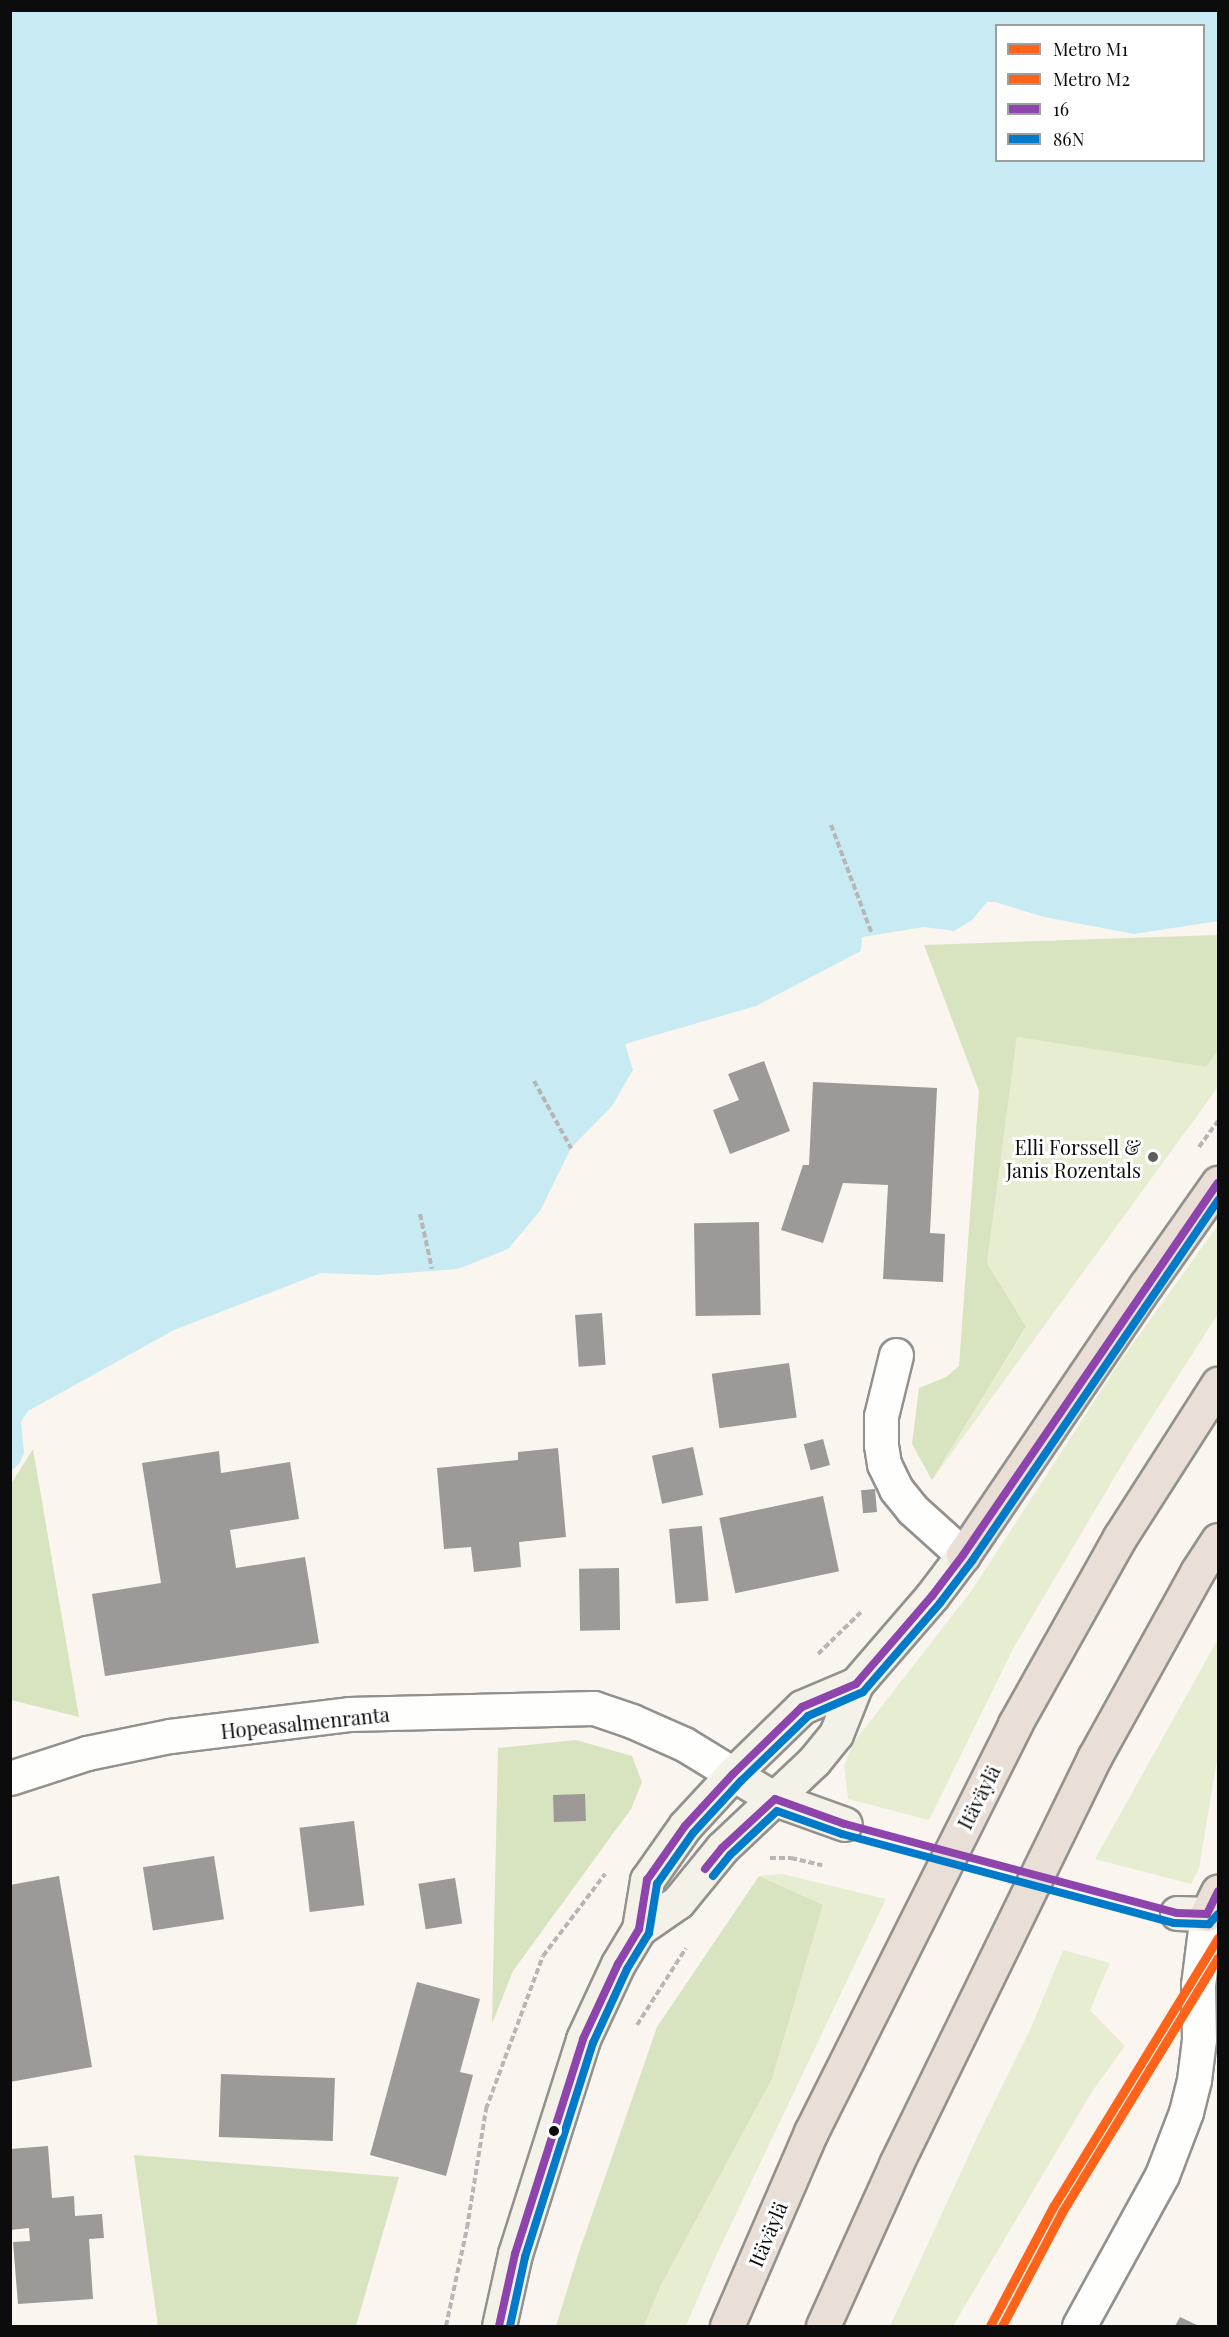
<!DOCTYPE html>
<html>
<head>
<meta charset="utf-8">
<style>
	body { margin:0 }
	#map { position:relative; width:1229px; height:2337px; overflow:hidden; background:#faf6ef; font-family:"Playfair Display",serif }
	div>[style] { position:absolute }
	.green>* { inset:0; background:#e7edd0 }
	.forest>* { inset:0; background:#d8e4bf }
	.water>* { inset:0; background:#c8eaf2 }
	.building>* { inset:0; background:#9c9996; transform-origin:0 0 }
	.path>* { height:4px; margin-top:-2px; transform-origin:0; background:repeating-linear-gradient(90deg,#b7b6b5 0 6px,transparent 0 9px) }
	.roads { filter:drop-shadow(2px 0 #93918e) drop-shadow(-2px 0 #93918e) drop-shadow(0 2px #93918e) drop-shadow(0 -2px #93918e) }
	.minor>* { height:33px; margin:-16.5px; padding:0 16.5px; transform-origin:16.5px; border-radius:16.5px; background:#fefefd }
	.tertiary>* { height:33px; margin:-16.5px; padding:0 16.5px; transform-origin:16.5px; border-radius:16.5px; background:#fefefd }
	.secondary>* { height:33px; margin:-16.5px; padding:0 16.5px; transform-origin:16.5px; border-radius:16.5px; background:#f4f1e8 }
	.trunk>* { height:33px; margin:-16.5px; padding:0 16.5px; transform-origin:16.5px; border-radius:16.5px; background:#eadfd6 }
	.bus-1>* { height:8px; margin:-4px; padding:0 4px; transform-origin:4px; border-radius:4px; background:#8e44ad }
	.bus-2>* { height:8px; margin:-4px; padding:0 4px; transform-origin:4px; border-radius:4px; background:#007ac9 }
	.metro-1>* { height:9px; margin:-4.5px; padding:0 4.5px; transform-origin:4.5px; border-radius:4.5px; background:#ff6319 }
	.metro-2>* { height:9px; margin:-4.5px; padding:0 4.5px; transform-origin:4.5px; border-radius:4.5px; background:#ff6319 }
	.dots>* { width:16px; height:16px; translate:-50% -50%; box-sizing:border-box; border:3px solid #fff; border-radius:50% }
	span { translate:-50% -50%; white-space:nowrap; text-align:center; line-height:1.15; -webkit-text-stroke:6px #fff; paint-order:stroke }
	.poi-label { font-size:20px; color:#0c0c0c }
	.right { translate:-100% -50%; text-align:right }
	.street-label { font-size:20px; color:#0c0c0c }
	.frame { position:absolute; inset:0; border:12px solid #0c0c0c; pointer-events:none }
	.legend { position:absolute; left:995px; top:24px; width:210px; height:138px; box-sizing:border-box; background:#fff; border:2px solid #9e9e9e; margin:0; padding:8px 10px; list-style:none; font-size:18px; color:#0c0c0c }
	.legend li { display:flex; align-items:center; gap:12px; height:30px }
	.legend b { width:30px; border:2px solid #9e9e9e }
</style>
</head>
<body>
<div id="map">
	<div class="green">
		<div style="clip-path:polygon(1017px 1037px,1206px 1067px,1218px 1051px,1218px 1087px,932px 1480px,1026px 1328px,987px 1263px)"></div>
		<div style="clip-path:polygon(1218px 1225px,1218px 1314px,1129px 1453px,1014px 1647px,929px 1820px,848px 1799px,844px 1765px,854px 1742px,972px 1590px,1119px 1363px)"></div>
		<div style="clip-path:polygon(1218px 1639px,1218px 1754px,1199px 1869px,1191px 1884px,1095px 1859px)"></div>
		<div style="clip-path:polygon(782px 1874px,886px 1899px,716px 2256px,686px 2326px,644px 2326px,660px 2287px,772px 2079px,823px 1905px,759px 1876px)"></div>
		<div style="clip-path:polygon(1063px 1950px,1110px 1963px,1090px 2010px,1125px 2046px,1093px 2090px,953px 2326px,890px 2326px,979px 2133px,1031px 2028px)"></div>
	</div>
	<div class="forest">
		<div style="clip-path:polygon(1218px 935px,1218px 1051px,1206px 1067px,1017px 1037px,987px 1263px,1026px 1327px,932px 1480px,912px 1444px,919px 1388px,946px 1377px,959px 1366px,979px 1091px,924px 945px)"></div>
		<div style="clip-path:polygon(33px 1449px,79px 1717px,11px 1700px,11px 1484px)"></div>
		<div style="clip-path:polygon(576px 1740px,632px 1756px,642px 1782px,631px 1809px,513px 1971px,492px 2024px,498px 1748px)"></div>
		<div style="clip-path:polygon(759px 1876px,823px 1905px,772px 2079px,660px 2287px,644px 2326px,556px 2326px,579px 2252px,657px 2027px)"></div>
		<div style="clip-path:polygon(134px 2155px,399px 2177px,356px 2326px,158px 2326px)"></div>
	</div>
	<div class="water">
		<div style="clip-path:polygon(evenodd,11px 10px,1218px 11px,1218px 921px,1134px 934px,1044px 917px,995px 902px,987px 902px,972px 920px,954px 931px,924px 927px,862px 937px,861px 951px,756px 1006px,625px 1044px,633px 1070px,612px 1106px,571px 1148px,540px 1211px,508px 1249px,458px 1269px,377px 1275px,321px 1273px,174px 1330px,28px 1411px,21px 1422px,24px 1453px,19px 1464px,11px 1471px,11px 10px,996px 26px,1204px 26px,1204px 160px,996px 160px,996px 26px)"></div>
	</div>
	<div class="building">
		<div style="clip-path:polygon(764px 1061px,790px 1131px,730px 1154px,713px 1110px,739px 1100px,728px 1074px)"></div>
		<div style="clip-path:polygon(813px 1082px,937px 1088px,930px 1233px,945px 1234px,943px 1282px,883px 1279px,888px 1185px,843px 1183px,823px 1243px,781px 1230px,803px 1165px,809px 1165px)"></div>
		<div style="left:759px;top:1222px;width:93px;height:65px;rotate:89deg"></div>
		<div style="left:602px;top:1313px;width:52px;height:27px;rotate:86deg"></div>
		<div style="left:789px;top:1363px;width:55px;height:78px;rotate:82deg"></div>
		<div style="left:823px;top:1439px;width:27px;height:20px;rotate:75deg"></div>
		<div style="left:693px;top:1447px;width:49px;height:42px;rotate:78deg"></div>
		<div style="clip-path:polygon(558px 1448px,566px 1537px,519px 1542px,521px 1567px,474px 1572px,471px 1547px,444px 1549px,437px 1468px,518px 1460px,518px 1452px)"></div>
		<div style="clip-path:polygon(219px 1451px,221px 1473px,290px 1462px,299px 1519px,230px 1530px,236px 1568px,305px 1557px,319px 1643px,105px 1676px,92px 1594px,161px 1583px,142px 1463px)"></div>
		<div style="left:875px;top:1489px;width:23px;height:14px;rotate:85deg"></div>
		<div style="left:823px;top:1496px;width:77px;height:106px;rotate:78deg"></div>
		<div style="left:702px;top:1526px;width:75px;height:33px;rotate:85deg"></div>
		<div style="left:619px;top:1568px;width:62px;height:40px;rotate:89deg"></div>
		<div style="left:585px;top:1794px;width:27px;height:32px;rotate:88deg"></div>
		<div style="left:354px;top:1821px;width:85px;height:55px;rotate:83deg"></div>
		<div style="left:214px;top:1856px;width:64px;height:72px;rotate:81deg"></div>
		<div style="clip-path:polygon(59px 1876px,92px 2067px,10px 2082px,10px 1885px)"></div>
		<div style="left:455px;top:1878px;width:46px;height:37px;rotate:81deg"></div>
		<div style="clip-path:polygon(417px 1982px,480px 1999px,460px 2072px,473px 2075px,446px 2176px,370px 2155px)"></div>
		<div style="left:221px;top:2074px;width:114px;height:63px;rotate:2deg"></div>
		<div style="clip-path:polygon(48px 2146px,52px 2198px,74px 2196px,75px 2216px,102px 2214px,104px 2238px,89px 2239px,93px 2299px,18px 2304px,13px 2242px,30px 2241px,29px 2228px,10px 2230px,10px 2149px)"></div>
		<div style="clip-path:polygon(1180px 2317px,1199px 2326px,1175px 2326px)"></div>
	</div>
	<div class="path">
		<div style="left:831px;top:825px;width:116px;rotate:69.4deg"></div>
		<div style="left:534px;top:1081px;width:77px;rotate:61.1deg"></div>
		<div style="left:1199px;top:1147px;width:32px;rotate:-54deg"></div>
		<div style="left:420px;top:1214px;width:56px;rotate:77.7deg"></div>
		<div style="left:818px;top:1654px;width:62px;rotate:-44.3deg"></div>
		<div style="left:770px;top:1858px;width:21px"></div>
		<div style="left:791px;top:1858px;width:32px;rotate:13deg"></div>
		<div style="left:637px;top:2025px;width:91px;rotate:-57.5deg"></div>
		<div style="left:446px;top:2326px;width:100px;rotate:-77.9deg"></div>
		<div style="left:467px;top:2228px;width:121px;rotate:-80.9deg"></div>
		<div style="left:486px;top:2109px;width:163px;rotate:-69.6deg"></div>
		<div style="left:543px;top:1956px;width:103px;rotate:-52.9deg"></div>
	</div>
	<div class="roads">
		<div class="minor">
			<div style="left:896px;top:1355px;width:63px;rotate:103.8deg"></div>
			<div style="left:881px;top:1416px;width:29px;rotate:90deg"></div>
			<div style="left:881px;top:1445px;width:19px;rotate:81deg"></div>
			<div style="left:884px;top:1464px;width:28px;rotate:64deg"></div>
			<div style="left:896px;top:1489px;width:26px;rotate:51deg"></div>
			<div style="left:912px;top:1509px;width:69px;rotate:42deg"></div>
			<div style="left:10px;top:1778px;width:81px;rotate:-18deg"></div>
			<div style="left:87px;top:1753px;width:85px;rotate:-11.6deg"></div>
			<div style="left:170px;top:1736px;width:180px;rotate:-7deg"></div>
			<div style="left:349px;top:1714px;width:245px;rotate:-1.4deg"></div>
			<div style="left:594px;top:1708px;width:40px;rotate:18.9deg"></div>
			<div style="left:632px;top:1721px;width:57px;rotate:23.9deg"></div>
			<div style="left:684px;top:1744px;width:57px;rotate:31.5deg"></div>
		</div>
		<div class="tertiary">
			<div style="left:1079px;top:2326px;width:172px;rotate:-61.2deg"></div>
			<div style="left:1162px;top:2175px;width:67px;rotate:-69.1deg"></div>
			<div style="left:1186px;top:2112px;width:33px;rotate:-76deg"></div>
			<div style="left:1194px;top:2080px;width:41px;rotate:-83deg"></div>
			<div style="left:1199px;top:2039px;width:54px;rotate:-91.1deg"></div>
			<div style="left:1198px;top:1985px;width:72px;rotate:-82.8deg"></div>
		</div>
		<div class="secondary">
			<div style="left:733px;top:1774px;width:49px;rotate:30.8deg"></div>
			<div style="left:775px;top:1799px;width:74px;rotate:19.7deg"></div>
			<div style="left:1177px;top:1913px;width:30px;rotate:2deg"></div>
			<div style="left:639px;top:1929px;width:47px;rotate:-34.7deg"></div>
			<div style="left:678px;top:1902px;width:70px;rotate:-50.8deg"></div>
			<div style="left:722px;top:1848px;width:127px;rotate:-43.4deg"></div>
			<div style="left:814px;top:1761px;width:35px;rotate:-51deg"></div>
			<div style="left:836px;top:1734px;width:54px;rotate:-68.2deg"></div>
			<div style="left:856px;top:1684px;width:116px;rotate:-49.2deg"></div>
			<div style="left:932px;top:1596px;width:51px;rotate:-52.9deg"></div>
			<div style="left:499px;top:2326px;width:74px;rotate:-77.5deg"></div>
			<div style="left:515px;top:2254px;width:225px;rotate:-72.4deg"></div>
			<div style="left:583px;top:2039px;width:83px;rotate:-65deg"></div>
			<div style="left:618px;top:1964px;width:41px;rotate:-59deg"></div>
			<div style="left:639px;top:1929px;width:50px;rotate:-80.7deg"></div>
			<div style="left:647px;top:1880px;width:66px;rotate:-54.9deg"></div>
			<div style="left:685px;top:1826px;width:71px;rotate:-47.3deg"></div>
			<div style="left:733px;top:1774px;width:96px;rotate:-44.2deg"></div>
			<div style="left:802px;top:1707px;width:59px;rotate:-23.1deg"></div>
		</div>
		<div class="trunk">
			<div style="left:963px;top:1555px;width:326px;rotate:-55.9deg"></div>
			<div style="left:1146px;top:1285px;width:125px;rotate:-54.8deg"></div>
			<div style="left:1207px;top:1914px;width:25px;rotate:-64deg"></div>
			<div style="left:727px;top:2326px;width:211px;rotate:-66.6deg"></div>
			<div style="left:811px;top:2132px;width:456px;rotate:-63.4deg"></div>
			<div style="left:1015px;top:1724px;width:214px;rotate:-60.7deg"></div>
			<div style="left:1120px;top:1537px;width:182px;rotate:-57.4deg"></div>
			<div style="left:823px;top:2326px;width:178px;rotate:-65.7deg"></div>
			<div style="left:896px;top:2164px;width:452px;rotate:-64deg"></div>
			<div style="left:1094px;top:1758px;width:213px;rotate:-61deg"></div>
			<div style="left:1197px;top:1572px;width:38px;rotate:-57deg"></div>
		</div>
	</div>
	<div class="bus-1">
		<div style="left:705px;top:1869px;width:27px;rotate:-51deg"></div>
		<div style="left:722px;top:1848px;width:72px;rotate:-42.8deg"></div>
		<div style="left:775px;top:1799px;width:74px;rotate:19.7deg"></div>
		<div style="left:845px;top:1824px;width:344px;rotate:15deg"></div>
		<div style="left:1177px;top:1913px;width:30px;rotate:2deg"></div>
		<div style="left:1207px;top:1914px;width:25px;rotate:-64deg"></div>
		<div style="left:499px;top:2326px;width:74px;rotate:-77.5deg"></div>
		<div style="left:515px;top:2254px;width:225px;rotate:-72.4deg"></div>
		<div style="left:583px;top:2039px;width:83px;rotate:-65deg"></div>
		<div style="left:618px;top:1964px;width:41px;rotate:-59deg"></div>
		<div style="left:639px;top:1929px;width:50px;rotate:-80.7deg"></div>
		<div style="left:647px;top:1880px;width:66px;rotate:-54.9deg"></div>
		<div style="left:685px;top:1826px;width:71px;rotate:-47.3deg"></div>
		<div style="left:733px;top:1774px;width:96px;rotate:-44.2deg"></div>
		<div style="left:802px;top:1707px;width:59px;rotate:-23.1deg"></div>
		<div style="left:856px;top:1684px;width:116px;rotate:-49.2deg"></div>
		<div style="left:932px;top:1596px;width:51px;rotate:-52.9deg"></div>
		<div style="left:963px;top:1555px;width:451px;rotate:-55.6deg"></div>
	</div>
	<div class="bus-2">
		<div style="left:713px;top:1876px;width:27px;rotate:-51deg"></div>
		<div style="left:730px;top:1855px;width:64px;rotate:-43.1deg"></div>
		<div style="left:777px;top:1811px;width:69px;rotate:19.5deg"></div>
		<div style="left:842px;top:1834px;width:344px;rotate:15deg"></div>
		<div style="left:1174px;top:1923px;width:35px;rotate:2deg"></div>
		<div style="left:1209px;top:1924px;width:13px;rotate:-48deg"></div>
		<div style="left:510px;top:2326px;width:71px;rotate:-77.7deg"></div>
		<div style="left:525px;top:2257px;width:225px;rotate:-72.4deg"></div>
		<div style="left:593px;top:2043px;width:81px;rotate:-65.3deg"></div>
		<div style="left:627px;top:1969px;width:42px;rotate:-58.6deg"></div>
		<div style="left:649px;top:1933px;width:50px;rotate:-80.7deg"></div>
		<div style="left:657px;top:1884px;width:62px;rotate:-54.8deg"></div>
		<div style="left:693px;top:1833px;width:71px;rotate:-47.3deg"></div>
		<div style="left:741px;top:1781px;width:93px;rotate:-44.1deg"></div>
		<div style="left:808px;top:1716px;width:60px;rotate:-23.6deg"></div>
		<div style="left:863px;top:1692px;width:118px;rotate:-49.1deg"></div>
		<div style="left:940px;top:1603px;width:53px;rotate:-52.7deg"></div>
		<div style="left:972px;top:1561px;width:437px;rotate:-55.7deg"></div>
	</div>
	<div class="metro-1">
		<div style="left:990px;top:2326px;width:135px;rotate:-62.1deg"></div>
		<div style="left:1053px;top:2207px;width:316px;rotate:-58.5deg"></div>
	</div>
	<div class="metro-2">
		<div style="left:1002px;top:2326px;width:129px;rotate:-62.2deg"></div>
		<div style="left:1062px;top:2212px;width:299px;rotate:-58.5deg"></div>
	</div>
	<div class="dots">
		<div style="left:1153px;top:1157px;background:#5f5e5b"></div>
		<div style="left:554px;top:2131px;background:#0c0c0c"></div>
	</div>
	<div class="poi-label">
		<span class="right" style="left:1141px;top:1158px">Elli Forssell &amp;<br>Janis Rozentals</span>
	</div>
	<div class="street-label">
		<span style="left:305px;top:1722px;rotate:-6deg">Hopeasalmenranta</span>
		<span style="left:978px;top:1797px;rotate:-63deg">Itäväylä</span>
		<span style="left:767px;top:2234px;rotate:-67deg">Itäväylä</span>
	</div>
	<div class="frame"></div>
	<ul class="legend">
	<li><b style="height:8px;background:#ff6319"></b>Metro M1</li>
	<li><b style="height:8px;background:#ff6319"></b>Metro M2</li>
	<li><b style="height:8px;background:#8e44ad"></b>16</li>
	<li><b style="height:8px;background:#007ac9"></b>86N</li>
	</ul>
</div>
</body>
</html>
